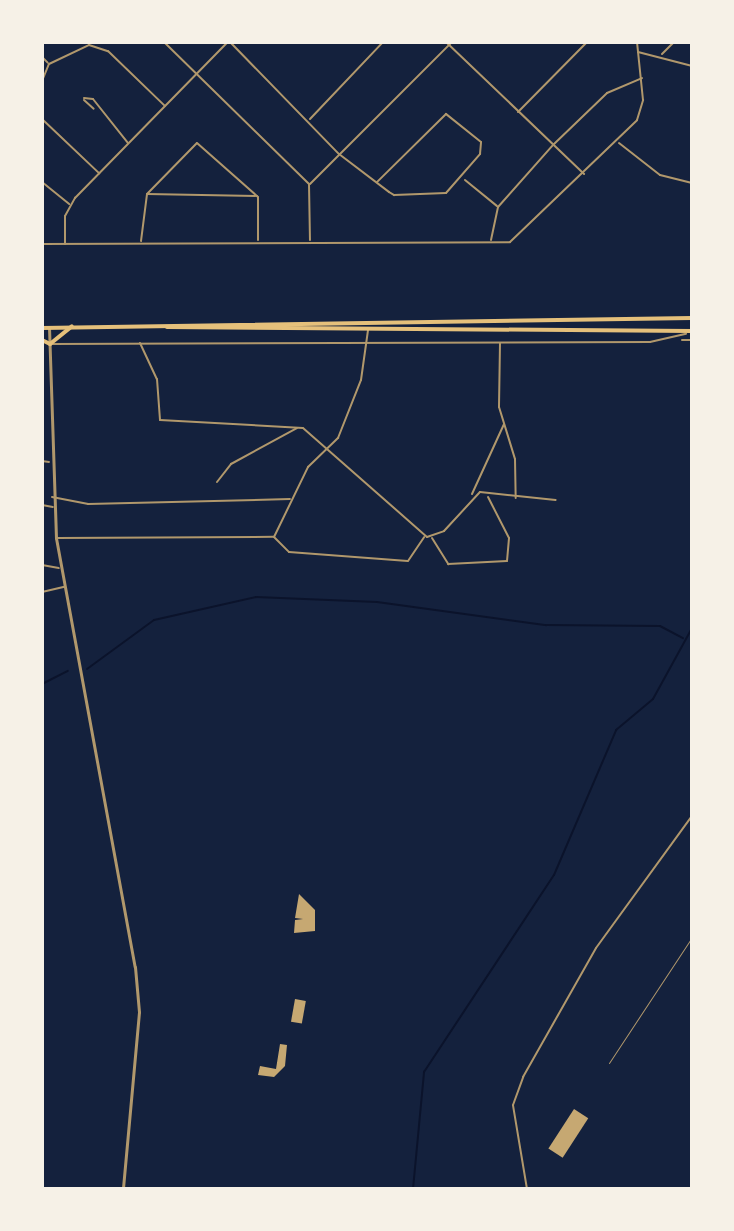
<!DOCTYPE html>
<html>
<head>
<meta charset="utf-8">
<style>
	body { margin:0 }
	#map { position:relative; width:734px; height:1231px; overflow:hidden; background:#14213d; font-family:Spectral,serif }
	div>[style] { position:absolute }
	.stream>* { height:2px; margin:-1px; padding:0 1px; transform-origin:1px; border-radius:1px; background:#0b132b }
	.building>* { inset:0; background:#c6a872; transform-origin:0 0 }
	.service>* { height:1px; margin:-0.5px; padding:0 0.5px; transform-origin:0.5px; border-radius:0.5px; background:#b1986c }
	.minor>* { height:2px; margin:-1px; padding:0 1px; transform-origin:1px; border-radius:1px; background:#b1986c }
	.tertiary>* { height:3px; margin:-1.5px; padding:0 1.5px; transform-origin:1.5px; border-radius:1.5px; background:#b1986c }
	.trunk>* { height:4px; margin:-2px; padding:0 2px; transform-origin:2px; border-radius:2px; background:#e5c07b }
	span { translate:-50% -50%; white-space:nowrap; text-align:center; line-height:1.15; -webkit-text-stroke:6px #f6f1e7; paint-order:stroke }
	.frame { position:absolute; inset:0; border:44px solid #f6f1e7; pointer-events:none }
</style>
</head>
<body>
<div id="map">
	<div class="stream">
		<div style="left:87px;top:669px;width:83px;rotate:-36.2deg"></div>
		<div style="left:154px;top:620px;width:105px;rotate:-12.7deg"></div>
		<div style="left:256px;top:597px;width:121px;rotate:2.4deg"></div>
		<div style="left:377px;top:602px;width:171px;rotate:7.8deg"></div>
		<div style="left:546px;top:625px;width:114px;rotate:0.5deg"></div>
		<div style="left:660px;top:626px;width:26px;rotate:28deg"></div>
		<div style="left:42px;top:684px;width:29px;rotate:-27deg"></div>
		<div style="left:413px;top:1189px;width:118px;rotate:-84.6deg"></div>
		<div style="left:424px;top:1072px;width:236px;rotate:-56.6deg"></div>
		<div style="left:554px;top:875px;width:158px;rotate:-66.8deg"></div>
		<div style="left:616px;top:730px;width:48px;rotate:-40deg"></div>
		<div style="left:653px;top:699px;width:81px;rotate:-61.2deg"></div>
	</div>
	<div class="building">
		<div style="clip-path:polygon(299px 894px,315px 910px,315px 931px,294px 933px,295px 920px,303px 919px,295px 918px)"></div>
		<div style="left:295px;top:999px;width:11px;height:23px;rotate:10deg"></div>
		<div style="clip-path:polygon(280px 1044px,287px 1045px,285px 1066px,274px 1077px,258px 1075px,260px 1066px,276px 1069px)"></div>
		<div style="left:574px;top:1109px;width:17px;height:47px;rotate:33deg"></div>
	</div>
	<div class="service">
		<div style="left:609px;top:1063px;width:151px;rotate:-56.6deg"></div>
	</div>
	<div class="minor">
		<div style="left:164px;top:42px;width:203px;rotate:44.4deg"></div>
		<div style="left:309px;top:184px;width:56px;rotate:89deg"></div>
		<div style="left:230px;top:42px;width:156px;rotate:45.8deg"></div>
		<div style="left:339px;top:154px;width:63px;rotate:37.2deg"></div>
		<div style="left:389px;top:192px;width:6px;rotate:31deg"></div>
		<div style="left:394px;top:195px;width:52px;rotate:-2.2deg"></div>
		<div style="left:446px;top:193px;width:52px;rotate:-48.9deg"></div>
		<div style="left:480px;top:154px;width:12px;rotate:-85deg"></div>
		<div style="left:481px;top:142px;width:45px;rotate:-141.3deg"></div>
		<div style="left:446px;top:114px;width:97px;rotate:135.4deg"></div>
		<div style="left:446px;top:42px;width:191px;rotate:43.7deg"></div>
		<div style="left:638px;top:52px;width:56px;rotate:14.5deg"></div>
		<div style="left:662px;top:54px;width:17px;rotate:-45deg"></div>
		<div style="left:42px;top:57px;width:8px;rotate:45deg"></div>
		<div style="left:42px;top:81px;width:18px;rotate:-68deg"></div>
		<div style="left:49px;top:64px;width:44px;rotate:-25.4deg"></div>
		<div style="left:89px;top:45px;width:20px;rotate:18deg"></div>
		<div style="left:108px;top:51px;width:79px;rotate:44deg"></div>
		<div style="left:84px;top:98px;width:9px;rotate:6deg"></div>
		<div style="left:93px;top:99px;width:56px;rotate:51.5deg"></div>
		<div style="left:84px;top:100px;width:13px;rotate:42deg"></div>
		<div style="left:518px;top:112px;width:98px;rotate:-45.4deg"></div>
		<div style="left:42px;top:119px;width:79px;rotate:43.5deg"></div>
		<div style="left:310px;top:119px;width:106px;rotate:-46.5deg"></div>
		<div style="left:619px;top:143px;width:52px;rotate:38deg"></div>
		<div style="left:660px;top:175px;width:33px;rotate:14deg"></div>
		<div style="left:465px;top:180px;width:41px;rotate:39.1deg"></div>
		<div style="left:42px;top:182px;width:35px;rotate:39deg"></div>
		<div style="left:310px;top:184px;width:201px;rotate:-45deg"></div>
		<div style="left:147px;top:194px;width:110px;rotate:1deg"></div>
		<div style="left:491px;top:240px;width:34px;rotate:-78deg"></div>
		<div style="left:498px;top:207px;width:83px;rotate:-48.4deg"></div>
		<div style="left:553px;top:145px;width:75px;rotate:-43.9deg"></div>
		<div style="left:607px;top:93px;width:38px;rotate:-23deg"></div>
		<div style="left:141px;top:241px;width:47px;rotate:-82.7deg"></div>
		<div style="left:147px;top:194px;width:71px;rotate:-45.6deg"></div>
		<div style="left:197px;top:143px;width:81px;rotate:41.5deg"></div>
		<div style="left:258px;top:197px;width:43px;rotate:90deg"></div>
		<div style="left:42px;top:244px;width:468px;rotate:-0.2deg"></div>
		<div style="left:510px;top:242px;width:176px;rotate:-43.8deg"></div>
		<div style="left:637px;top:120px;width:21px;rotate:-73deg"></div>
		<div style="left:643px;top:100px;width:58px;rotate:-95.9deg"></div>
		<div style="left:65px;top:244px;width:28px;rotate:-90deg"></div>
		<div style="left:65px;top:216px;width:21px;rotate:-61deg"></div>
		<div style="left:75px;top:198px;width:219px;rotate:-45.6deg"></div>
		<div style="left:682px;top:340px;width:10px"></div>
		<div style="left:140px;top:343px;width:40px;rotate:65deg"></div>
		<div style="left:157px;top:379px;width:41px;rotate:85.8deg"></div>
		<div style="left:160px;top:420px;width:143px;rotate:3.2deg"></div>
		<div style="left:303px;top:428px;width:165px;rotate:41.3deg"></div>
		<div style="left:427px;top:537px;width:18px;rotate:-19deg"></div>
		<div style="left:444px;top:531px;width:53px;rotate:-47.3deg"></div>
		<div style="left:480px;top:492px;width:76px;rotate:6deg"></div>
		<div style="left:500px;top:343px;width:64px;rotate:90.9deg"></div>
		<div style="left:499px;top:407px;width:54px;rotate:72.9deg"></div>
		<div style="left:515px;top:459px;width:39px;rotate:89deg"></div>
		<div style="left:51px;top:344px;width:599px;rotate:-0.19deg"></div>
		<div style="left:650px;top:342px;width:37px;rotate:-13deg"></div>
		<div style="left:42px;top:461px;width:7px;rotate:8deg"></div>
		<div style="left:217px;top:482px;width:23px;rotate:-52deg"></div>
		<div style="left:231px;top:464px;width:75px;rotate:-28.6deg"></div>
		<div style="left:472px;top:494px;width:77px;rotate:-65.4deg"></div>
		<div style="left:52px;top:497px;width:37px;rotate:11deg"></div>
		<div style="left:88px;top:504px;width:202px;rotate:-1.4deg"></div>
		<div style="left:42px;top:505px;width:11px;rotate:10deg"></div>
		<div style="left:274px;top:537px;width:21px;rotate:45deg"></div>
		<div style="left:289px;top:552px;width:119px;rotate:4.3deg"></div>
		<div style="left:408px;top:561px;width:29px;rotate:-56deg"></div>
		<div style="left:57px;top:538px;width:217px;rotate:-0.3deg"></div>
		<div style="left:274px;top:537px;width:78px;rotate:-64.1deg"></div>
		<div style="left:308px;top:467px;width:42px;rotate:-44deg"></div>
		<div style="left:338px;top:438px;width:62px;rotate:-68.4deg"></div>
		<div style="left:361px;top:380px;width:50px;rotate:-82deg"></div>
		<div style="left:432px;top:538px;width:31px;rotate:58deg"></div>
		<div style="left:448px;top:564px;width:59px;rotate:-2.9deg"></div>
		<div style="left:507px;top:561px;width:23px;rotate:-85deg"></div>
		<div style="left:509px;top:538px;width:46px;rotate:-117.1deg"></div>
		<div style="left:42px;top:565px;width:17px;rotate:10deg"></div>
		<div style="left:42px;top:592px;width:23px;rotate:-13deg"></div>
		<div style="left:527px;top:1189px;width:85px;rotate:-99.5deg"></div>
		<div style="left:513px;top:1105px;width:30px;rotate:-70deg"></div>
		<div style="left:523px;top:1077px;width:148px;rotate:-60.5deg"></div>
		<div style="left:596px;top:948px;width:163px;rotate:-54deg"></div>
	</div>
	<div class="tertiary">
		<div style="left:49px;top:327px;width:211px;rotate:88.1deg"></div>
		<div style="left:56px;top:538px;width:436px;rotate:79.6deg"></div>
		<div style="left:135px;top:967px;width:45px;rotate:84.9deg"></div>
		<div style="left:139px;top:1012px;width:178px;rotate:95.2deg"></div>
	</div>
	<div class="trunk">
		<div style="left:167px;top:327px;width:525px;rotate:0.44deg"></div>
		<div style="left:42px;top:328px;width:650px;rotate:-0.88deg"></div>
		<div style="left:42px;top:340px;width:9px;rotate:27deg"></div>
		<div style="left:50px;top:344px;width:28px;rotate:-39deg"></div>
	</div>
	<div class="frame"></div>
</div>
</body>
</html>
